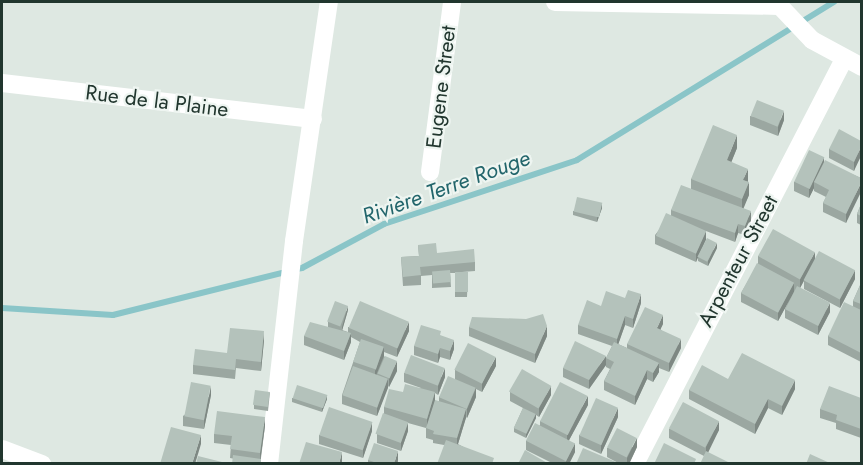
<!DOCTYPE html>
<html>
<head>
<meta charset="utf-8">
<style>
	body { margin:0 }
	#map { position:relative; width:863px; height:465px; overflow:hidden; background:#dee8e2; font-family:Jost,sans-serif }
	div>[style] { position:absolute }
	.stream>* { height:6px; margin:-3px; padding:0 3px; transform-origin:3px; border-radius:3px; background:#8ac5c8 }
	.minor>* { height:18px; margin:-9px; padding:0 9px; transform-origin:9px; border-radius:9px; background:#fff }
	.wall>* { inset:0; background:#9ba7a1; transform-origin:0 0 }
	.shaded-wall>* { inset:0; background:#7e8883 }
	.building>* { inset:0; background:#b4c2bb; transform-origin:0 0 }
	span { translate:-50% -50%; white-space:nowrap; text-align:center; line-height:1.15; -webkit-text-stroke:4.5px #eef5f1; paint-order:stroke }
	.street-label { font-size:21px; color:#21362e }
	.water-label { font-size:22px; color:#22656b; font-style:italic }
	.frame { position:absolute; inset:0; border:3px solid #21362e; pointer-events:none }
</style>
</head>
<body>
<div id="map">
	<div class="stream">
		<div style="left:2px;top:308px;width:111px;rotate:3.6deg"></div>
		<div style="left:113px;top:315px;width:195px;rotate:-14deg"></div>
		<div style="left:302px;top:268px;width:93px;rotate:-28.2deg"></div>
		<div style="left:384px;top:224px;width:203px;rotate:-18.3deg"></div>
		<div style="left:577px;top:160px;width:302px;rotate:-31.6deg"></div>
	</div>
	<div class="minor">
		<div style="left:555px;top:2px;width:224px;rotate:1deg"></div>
		<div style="left:776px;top:2px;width:52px;rotate:46.5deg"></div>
		<div style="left:812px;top:40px;width:57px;rotate:28.4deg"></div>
		<div style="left:2px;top:83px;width:313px;rotate:6.6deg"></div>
		<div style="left:430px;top:172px;width:171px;rotate:-82.6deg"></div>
		<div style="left:2px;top:449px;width:43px;rotate:20.6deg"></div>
		<div style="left:269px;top:464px;width:224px;rotate:-83.6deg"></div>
		<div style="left:294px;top:241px;width:242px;rotate:-81.7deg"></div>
		<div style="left:635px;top:464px;width:456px;rotate:-62.7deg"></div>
	</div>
	<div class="wall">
		<div style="clip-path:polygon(750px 116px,784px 120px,778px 136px,750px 125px)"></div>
		<div style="clip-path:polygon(861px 141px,854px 171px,829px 158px,829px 149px)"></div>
		<div style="clip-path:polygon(737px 148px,731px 162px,748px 182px,749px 195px,743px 208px,751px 220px,745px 235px,738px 233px,735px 242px,706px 231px,696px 262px,655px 244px,655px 235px,671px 215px,671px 210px,691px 189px,691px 179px)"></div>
		<div style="clip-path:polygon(824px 162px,861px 178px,846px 223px,823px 212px,823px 203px,826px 197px,814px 191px,814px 188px,809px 198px,794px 191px,794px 182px)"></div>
		<div style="clip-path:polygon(861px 204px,861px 225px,857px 223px,857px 214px)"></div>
		<div style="clip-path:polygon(602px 208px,597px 222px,573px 215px,573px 211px)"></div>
		<div style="clip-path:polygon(418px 245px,437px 253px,475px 262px,475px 271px,462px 272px,468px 272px,467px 297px,455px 297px,455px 273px,450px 273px,451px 287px,432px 288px,432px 275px,421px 276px,421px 285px,403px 286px,401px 257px,419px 256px)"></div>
		<div style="clip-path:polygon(717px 248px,708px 266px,698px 261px,698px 257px)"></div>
		<div style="clip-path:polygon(758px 256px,815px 259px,855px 279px,840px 308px,804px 289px,804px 280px,800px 288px,830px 312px,818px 335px,785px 318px,785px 309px,792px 294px,778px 321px,741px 302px,741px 293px,758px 264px)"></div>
		<div style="clip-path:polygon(861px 283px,861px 362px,828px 345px,828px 336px,853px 306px,853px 301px)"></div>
		<div style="clip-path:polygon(641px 303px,633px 328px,625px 325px,618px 344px,627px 348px,627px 344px,663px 324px,660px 329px,681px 348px,669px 372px,659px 368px,659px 372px,653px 382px,647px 379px,635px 405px,604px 390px,604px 381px,610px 369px,606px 367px,606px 358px,612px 346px,578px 334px,578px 325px)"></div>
		<div style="clip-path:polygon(348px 310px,342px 330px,348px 332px,348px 327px,409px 331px,397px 357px,384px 352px,384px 356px,397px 371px,389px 387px,388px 386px,377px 416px,342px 404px,342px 395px,360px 342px,351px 337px,351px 342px,344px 360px,304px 345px,304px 336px,328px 327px,328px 322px)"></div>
		<div style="clip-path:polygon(469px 327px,547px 336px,535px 363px,469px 336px)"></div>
		<div style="clip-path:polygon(441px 336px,454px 349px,450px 360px,440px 357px,438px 363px,414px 355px,414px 346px)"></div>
		<div style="clip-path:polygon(264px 340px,261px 371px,236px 368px,235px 379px,193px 374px,193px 365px)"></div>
		<div style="clip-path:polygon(606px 365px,589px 389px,563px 377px,563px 368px)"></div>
		<div style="clip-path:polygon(496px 366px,482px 392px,476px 389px,476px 397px,467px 418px,466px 417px,458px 444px,494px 464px,444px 445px,433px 443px,433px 440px,426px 438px,426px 428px,408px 423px,408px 431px,401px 451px,377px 443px,377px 434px,384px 414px,384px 407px,403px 392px,421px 388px,404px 382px,404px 373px,445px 377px,438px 395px,435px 393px,435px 401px,439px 401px,439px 397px,455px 379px,455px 370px)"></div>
		<div style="clip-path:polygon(728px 379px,795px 389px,782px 415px,768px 408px,755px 434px,689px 399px,689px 390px)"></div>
		<div style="clip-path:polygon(270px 392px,268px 411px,254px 409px,254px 405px)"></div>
		<div style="clip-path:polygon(510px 392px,551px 395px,539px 417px,536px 415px,536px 418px,526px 438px,514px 432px,514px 428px,523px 408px,510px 401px)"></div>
		<div style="clip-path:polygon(211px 395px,204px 429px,183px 426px,183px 416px)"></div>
		<div style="clip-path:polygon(292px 398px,327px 399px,322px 412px,292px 402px)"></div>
		<div style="clip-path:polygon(861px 398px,861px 438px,836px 429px,836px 423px,820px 418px,820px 409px)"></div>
		<div style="clip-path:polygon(588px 405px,569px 440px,575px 452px,569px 464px,554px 464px,526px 450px,526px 441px,540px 425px,540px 421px)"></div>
		<div style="clip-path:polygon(618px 417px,601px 454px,579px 444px,579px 435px)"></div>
		<div style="clip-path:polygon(265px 426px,261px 458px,261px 464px,230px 458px,231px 445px,214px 443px,214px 434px)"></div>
		<div style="clip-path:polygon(669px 429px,719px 430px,704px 456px,669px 438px)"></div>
		<div style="clip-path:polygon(372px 431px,363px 458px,319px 444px,319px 435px)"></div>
		<div style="clip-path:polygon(637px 447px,629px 464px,620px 464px,607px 457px,607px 448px)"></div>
		<div style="left:368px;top:460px;width:30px;height:4px"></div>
	</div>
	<div class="shaded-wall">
		<div style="clip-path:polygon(784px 111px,784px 120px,778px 136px,778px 127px)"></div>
		<div style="clip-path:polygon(737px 135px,737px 148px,727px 173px,727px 160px)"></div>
		<div style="clip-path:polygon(861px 147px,861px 156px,854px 171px,854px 162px)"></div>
		<div style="clip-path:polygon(824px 157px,824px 166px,814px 182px,814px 188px,809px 198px,809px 189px)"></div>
		<div style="clip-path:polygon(748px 169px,748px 182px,743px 180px)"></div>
		<div style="clip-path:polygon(749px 182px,749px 195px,742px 212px,742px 199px)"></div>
		<div style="clip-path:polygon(861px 183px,861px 192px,846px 223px,846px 214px)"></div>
		<div style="clip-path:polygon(602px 203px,602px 208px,597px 222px,597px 217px)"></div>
		<div style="clip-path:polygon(751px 211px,751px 220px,745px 235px,745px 226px)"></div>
		<div style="clip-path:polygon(738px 224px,738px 233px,735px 242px,735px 233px)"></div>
		<div style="clip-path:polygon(706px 231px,706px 240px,696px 262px,696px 253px)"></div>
		<div style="clip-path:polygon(717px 243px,717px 248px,708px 266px,708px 261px)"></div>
		<div style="clip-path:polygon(815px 252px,815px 261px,800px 288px,800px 279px)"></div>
		<div style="clip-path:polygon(855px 270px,855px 279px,840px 308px,840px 299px)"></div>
		<div style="clip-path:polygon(794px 283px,794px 292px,778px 321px,778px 312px)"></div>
		<div style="clip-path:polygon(641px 294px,641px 303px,633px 328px,633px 319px)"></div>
		<div style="clip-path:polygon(830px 303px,830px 312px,818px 335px,818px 326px)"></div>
		<div style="clip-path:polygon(348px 306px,348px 310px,342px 331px,342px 327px)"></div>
		<div style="clip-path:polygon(663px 315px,663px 324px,657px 337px,657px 328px)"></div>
		<div style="clip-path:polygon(625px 316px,625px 325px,617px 348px,617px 339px)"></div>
		<div style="clip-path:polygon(409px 322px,409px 331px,397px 357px,397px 348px)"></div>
		<div style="clip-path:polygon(547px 326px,547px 336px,535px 363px,535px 354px)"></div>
		<div style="clip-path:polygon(264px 331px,264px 340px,261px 371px,261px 362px)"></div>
		<div style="clip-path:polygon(351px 333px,351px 342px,344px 360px,344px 351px)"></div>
		<div style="clip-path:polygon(681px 339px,681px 348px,669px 372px,669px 363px)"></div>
		<div style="clip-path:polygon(454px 340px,454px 349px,450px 360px,450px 351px)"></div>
		<div style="clip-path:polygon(384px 347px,384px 356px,377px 373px,375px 380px,375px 371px)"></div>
		<div style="clip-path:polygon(440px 348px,440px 357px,438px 363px,438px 354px)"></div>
		<div style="clip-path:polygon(606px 356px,606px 365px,589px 389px,589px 380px)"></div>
		<div style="clip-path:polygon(496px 357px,496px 366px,482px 392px,482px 383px)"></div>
		<div style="clip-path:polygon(397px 361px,397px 371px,389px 387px,389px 378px)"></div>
		<div style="clip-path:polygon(659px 363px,659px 372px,653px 382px,653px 373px)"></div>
		<div style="clip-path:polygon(445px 368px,445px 377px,438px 395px,438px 386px)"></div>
		<div style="clip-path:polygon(647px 370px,647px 379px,635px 405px,635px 396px)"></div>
		<div style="clip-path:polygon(388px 379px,388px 388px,377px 416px,377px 407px)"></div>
		<div style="clip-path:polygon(795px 380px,795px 389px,782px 415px,782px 406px)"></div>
		<div style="clip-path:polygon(211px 386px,211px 395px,204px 429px,204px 420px)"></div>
		<div style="clip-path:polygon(551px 386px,551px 395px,539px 417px,539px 408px)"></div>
		<div style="clip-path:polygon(476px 388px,476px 397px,467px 418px,467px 409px)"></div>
		<div style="clip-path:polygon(435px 392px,435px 401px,427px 428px,427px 419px)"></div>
		<div style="clip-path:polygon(327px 395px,327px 399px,322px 412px,322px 408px)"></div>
		<div style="clip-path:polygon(588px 396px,588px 405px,567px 444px,567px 435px)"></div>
		<div style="clip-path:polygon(768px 399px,768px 408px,755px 434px,755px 424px)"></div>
		<div style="clip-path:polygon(618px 408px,618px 417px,601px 454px,601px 445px)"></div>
		<div style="clip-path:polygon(466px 409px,466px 418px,457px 447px,457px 438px)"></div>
		<div style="clip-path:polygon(536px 414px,536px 418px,526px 438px,526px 434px)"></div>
		<div style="clip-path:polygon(265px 417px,265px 426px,260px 462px,260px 453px)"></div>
		<div style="clip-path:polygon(719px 421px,719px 430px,706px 457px,706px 447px)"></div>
		<div style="clip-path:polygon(372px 422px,372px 431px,363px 458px,363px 449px)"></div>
		<div style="clip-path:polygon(408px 422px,408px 431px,401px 451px,401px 442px)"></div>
		<div style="clip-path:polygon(201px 435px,201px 444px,195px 464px,192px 464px)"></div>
		<div style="clip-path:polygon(637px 438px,637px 447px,629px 464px,627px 464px,627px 458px)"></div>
		<div style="clip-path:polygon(575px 443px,575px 452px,569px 464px,566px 464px,566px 461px)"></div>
		<div style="clip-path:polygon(398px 451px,398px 460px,397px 464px,394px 464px)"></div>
		<div style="clip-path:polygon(342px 452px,342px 462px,341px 464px,339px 464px)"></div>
	</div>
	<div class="building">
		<div style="left:757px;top:100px;width:29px;height:17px;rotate:22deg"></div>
		<div style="clip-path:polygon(713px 125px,737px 135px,727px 160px,748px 169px,743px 180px,749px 182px,742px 199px,691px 179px)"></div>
		<div style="clip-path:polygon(839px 129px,861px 141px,861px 147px,854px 162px,829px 149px)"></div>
		<div style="left:809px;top:150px;width:17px;height:35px;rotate:25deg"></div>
		<div style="clip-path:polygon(825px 160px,861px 178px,861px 183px,846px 214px,823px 203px,829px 190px,814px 182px)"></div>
		<div style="clip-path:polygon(681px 185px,751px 211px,745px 226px,738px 224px,735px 233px,671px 210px)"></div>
		<div style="left:577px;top:197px;width:26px;height:15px;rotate:13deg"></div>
		<div style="clip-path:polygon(861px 204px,861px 216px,857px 214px)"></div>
		<div style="left:666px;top:213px;width:44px;height:25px;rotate:24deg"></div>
		<div style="left:773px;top:229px;width:48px;height:31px;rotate:29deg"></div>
		<div style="left:707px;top:238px;width:11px;height:21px;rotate:27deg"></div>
		<div style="clip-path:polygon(436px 243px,437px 253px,474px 249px,475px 262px,420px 267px,421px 275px,403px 277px,401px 257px,419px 256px,418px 245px)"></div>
		<div style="left:819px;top:251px;width:41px;height:33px;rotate:28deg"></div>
		<div style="left:757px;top:263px;width:42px;height:34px;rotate:28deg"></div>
		<div style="left:450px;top:270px;width:12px;height:18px;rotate:85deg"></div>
		<div style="left:455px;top:272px;width:13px;height:20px"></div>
		<div style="clip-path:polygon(861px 283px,861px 304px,853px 301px)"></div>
		<div style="left:797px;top:286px;width:37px;height:26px;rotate:27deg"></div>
		<div style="clip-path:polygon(628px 290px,641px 294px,633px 319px,625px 316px,617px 339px,578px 325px,587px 300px,601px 306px,606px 291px,625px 298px)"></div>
		<div style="left:335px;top:301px;width:14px;height:22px;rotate:21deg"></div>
		<div style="left:360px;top:301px;width:53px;height:29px;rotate:23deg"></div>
		<div style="clip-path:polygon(844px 302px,861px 310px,861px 353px,828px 336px)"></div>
		<div style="clip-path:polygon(645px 307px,663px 315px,657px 328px,681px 339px,669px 363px,627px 344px)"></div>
		<div style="clip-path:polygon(543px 314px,547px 326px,535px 354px,469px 327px,472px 317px,526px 319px)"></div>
		<div style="clip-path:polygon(310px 322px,351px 333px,344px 351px,304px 336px)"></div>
		<div style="clip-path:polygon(421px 325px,441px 331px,440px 335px,454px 340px,450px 351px,440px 348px,438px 354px,414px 346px)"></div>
		<div style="clip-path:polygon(230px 328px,264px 331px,261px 362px,236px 359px,235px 370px,193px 365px,195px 349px,227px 353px)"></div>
		<div style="left:361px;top:339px;width:24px;height:24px;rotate:19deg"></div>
		<div style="clip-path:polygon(575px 341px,606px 356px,589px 380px,563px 368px)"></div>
		<div style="clip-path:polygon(614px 342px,659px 363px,653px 373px,647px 370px,635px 396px,604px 381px,614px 362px,606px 358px)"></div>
		<div style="left:468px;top:343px;width:31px;height:30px;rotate:27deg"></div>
		<div style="clip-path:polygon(742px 353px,795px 380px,782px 406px,768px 399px,755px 424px,689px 390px,702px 365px,728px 379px)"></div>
		<div style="left:411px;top:355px;width:36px;height:19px;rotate:21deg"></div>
		<div style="left:385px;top:356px;width:13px;height:19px;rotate:23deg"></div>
		<div style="left:353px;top:366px;width:37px;height:31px;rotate:20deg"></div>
		<div style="left:522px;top:369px;width:34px;height:26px;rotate:30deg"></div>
		<div style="left:448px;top:376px;width:30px;height:23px;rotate:23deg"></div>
		<div style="left:191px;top:382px;width:20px;height:35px;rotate:11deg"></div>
		<div style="left:560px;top:382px;width:31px;height:44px;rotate:27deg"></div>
		<div style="clip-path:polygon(405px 384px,435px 392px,427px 419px,384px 407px,389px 389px,403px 392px)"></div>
		<div style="left:297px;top:385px;width:32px;height:14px;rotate:18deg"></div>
		<div style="clip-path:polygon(829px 386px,861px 398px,861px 429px,836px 420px,837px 415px,820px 409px)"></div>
		<div style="left:255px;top:390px;width:15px;height:15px;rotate:8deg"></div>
		<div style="left:596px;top:398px;width:24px;height:41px;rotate:24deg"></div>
		<div style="clip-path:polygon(435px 400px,466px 409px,457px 438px,433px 434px,434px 431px,426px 428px)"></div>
		<div style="left:683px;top:402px;width:41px;height:30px;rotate:28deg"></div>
		<div style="left:329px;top:407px;width:46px;height:30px;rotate:19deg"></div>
		<div style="left:523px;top:408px;width:14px;height:22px;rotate:25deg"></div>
		<div style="clip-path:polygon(217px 411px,265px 417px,260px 453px,230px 449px,232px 436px,214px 434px)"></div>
		<div style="left:383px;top:413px;width:27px;height:22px;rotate:20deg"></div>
		<div style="left:535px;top:423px;width:45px;height:20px;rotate:27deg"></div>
		<div style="clip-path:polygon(171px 427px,201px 435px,192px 464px,160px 464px)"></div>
		<div style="left:617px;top:428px;width:22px;height:22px;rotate:27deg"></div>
		<div style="clip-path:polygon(446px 440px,494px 458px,492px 464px,437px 464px)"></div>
		<div style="clip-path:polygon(306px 442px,342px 452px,339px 464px,299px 464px)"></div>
		<div style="clip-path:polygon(374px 443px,398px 451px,394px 464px,380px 464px,368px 460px)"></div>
		<div style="clip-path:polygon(664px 443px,696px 459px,694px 464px,654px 464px)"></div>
		<div style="clip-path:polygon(583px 448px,616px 462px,615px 464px,576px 464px)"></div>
		<div style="clip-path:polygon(525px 450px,549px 464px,518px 464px)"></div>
		<div style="clip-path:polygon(706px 451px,732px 464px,700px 464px)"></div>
		<div style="clip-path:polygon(810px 454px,832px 464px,806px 464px)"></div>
		<div style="clip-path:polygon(233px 455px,261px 459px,261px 464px,232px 464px)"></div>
		<div style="clip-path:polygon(198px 456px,226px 463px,226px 464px,196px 464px)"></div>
	</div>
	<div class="street-label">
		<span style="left:441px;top:87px;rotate:-83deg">Eugene Street</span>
		<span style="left:157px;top:101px;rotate:7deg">Rue de la Plaine</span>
		<span style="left:738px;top:261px;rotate:-62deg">Arpenteur Street</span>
	</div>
	<div class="water-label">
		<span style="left:446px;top:187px;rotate:-20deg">Rivière Terre Rouge</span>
	</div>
	<div class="frame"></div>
</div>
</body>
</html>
